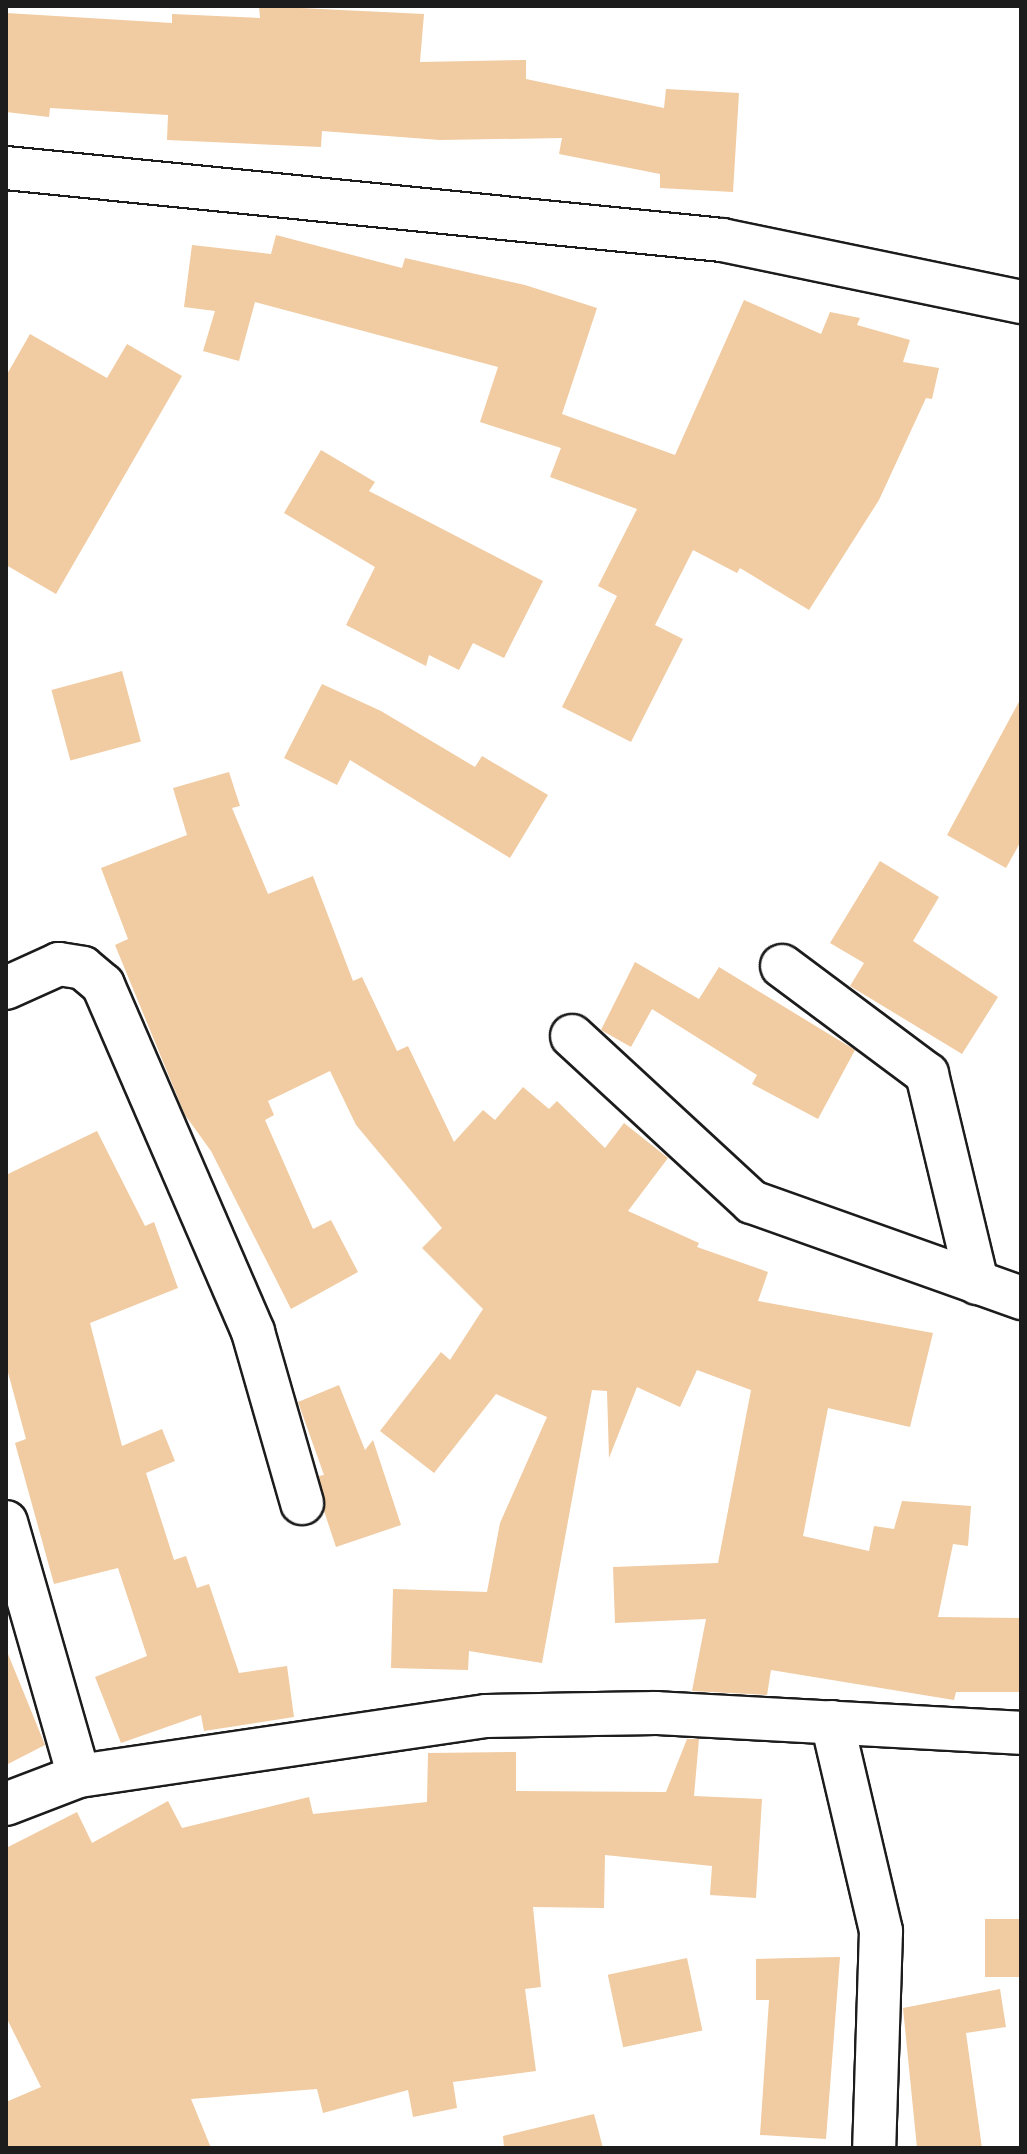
<!DOCTYPE html>
<html>
<head>
<meta charset="utf-8">
<style>
	body { margin:0 }
	#map { position:relative; width:1027px; height:2154px; overflow:hidden; background:#fff; font-family:"Shantell Sans",sans-serif }
	div>[style] { position:absolute }
	.building>* { inset:0; background:#f1cba1; transform-origin:0 0 }
	.roads { filter:drop-shadow(2px 0 #1c1c1c) drop-shadow(-2px 0 #1c1c1c) drop-shadow(0 2px #1c1c1c) drop-shadow(0 -2px #1c1c1c) }
	.minor>* { height:42px; margin:-21px; padding:0 21px; transform-origin:21px; border-radius:21px; background:#fff }
	span { translate:-50% -50%; white-space:nowrap; text-align:center; line-height:1.15; -webkit-text-stroke:6px #fff; paint-order:stroke }
	.frame { position:absolute; inset:0; border:8px solid #1c1c1c; pointer-events:none }
</style>
</head>
<body>
<div id="map">
	<div class="building">
		<div style="clip-path:polygon(259px 6px,424px 14px,420px 62px,526px 60px,526px 79px,664px 108px,666px 89px,739px 93px,733px 192px,660px 188px,660px 174px,559px 154px,562px 138px,440px 140px,322px 131px,321px 147px,167px 140px,168px 115px,50px 108px,49px 117px,6px 112px,6px 13px,172px 23px,172px 14px,260px 18px)"></div>
		<div style="clip-path:polygon(276px 235px,402px 268px,405px 258px,525px 285px,597px 308px,562px 414px,675px 455px,744px 300px,821px 334px,830px 312px,860px 318px,857px 325px,910px 340px,903px 362px,939px 368px,932px 399px,926px 398px,879px 500px,809px 610px,740px 568px,737px 573px,693px 550px,655px 625px,683px 639px,631px 742px,562px 707px,617px 596px,598px 586px,637px 509px,550px 477px,561px 448px,480px 422px,498px 367px,255px 302px,239px 361px,203px 351px,215px 311px,184px 307px,192px 245px,271px 254px)"></div>
		<div style="clip-path:polygon(30px 334px,107px 378px,127px 344px,182px 376px,56px 594px,6px 565px,6px 376px)"></div>
		<div style="clip-path:polygon(321px 450px,375px 482px,369px 491px,543px 581px,504px 658px,473px 643px,459px 670px,429px 655px,426px 666px,346px 625px,375px 567px,284px 513px)"></div>
		<div style="left:122px;top:671px;width:73px;height:73px;rotate:75deg"></div>
		<div style="clip-path:polygon(322px 684px,381px 711px,475px 767px,482px 756px,548px 795px,510px 858px,350px 760px,337px 785px,284px 758px)"></div>
		<div style="clip-path:polygon(1021px 698px,1021px 841px,1006px 868px,947px 835px)"></div>
		<div style="clip-path:polygon(229px 772px,240px 806px,232px 808px,268px 894px,313px 876px,353px 981px,362px 977px,397px 1051px,408px 1046px,454px 1142px,483px 1110px,495px 1120px,523px 1087px,549px 1109px,557px 1101px,605px 1148px,624px 1123px,668px 1158px,628px 1211px,699px 1243px,697px 1247px,768px 1272px,758px 1301px,933px 1333px,910px 1427px,828px 1408px,803px 1536px,869px 1551px,874px 1526px,894px 1529px,902px 1501px,971px 1506px,968px 1546px,953px 1544px,938px 1617px,1021px 1618px,1021px 1692px,956px 1692px,954px 1700px,771px 1670px,767px 1695px,692px 1691px,706px 1619px,615px 1623px,613px 1567px,718px 1563px,751px 1390px,697px 1370px,680px 1407px,637px 1387px,609px 1458px,607px 1391px,592px 1390px,542px 1663px,469px 1651px,468px 1670px,391px 1668px,393px 1589px,487px 1592px,500px 1523px,547px 1417px,496px 1394px,434px 1473px,380px 1431px,441px 1352px,450px 1360px,483px 1309px,422px 1248px,442px 1228px,356px 1125px,330px 1071px,268px 1101px,274px 1115px,265px 1120px,313px 1229px,331px 1220px,358px 1272px,291px 1309px,211px 1151px,185px 1115px,115px 945px,128px 939px,101px 868px,187px 835px,173px 788px)"></div>
		<div style="clip-path:polygon(880px 861px,939px 897px,913px 941px,998px 997px,962px 1054px,850px 986px,864px 963px,830px 943px)"></div>
		<div style="clip-path:polygon(635px 962px,699px 999px,719px 967px,855px 1050px,818px 1119px,752px 1084px,757px 1075px,652px 1009px,631px 1047px,601px 1030px)"></div>
		<div style="clip-path:polygon(97px 1131px,145px 1226px,154px 1222px,178px 1288px,90px 1323px,122px 1446px,162px 1429px,175px 1461px,146px 1473px,174px 1560px,186px 1556px,197px 1588px,209px 1584px,239px 1673px,287px 1666px,294px 1717px,204px 1731px,201px 1715px,121px 1743px,95px 1677px,147px 1656px,118px 1568px,54px 1584px,15px 1443px,26px 1439px,6px 1365px,6px 1175px)"></div>
		<div style="clip-path:polygon(339px 1385px,365px 1450px,373px 1440px,401px 1525px,336px 1547px,324px 1511px,319px 1476px,324px 1475px,298px 1402px)"></div>
		<div style="clip-path:polygon(6px 1649px,45px 1745px,6px 1765px)"></div>
		<div style="clip-path:polygon(687px 1739px,699px 1739px,694px 1796px,762px 1799px,756px 1898px,710px 1895px,712px 1866px,605px 1855px,604px 1908px,533px 1907px,541px 1987px,525px 1989px,536px 2071px,453px 2082px,457px 2108px,413px 2117px,408px 2090px,323px 2113px,317px 2089px,191px 2099px,211px 2148px,6px 2148px,6px 2102px,41px 2087px,6px 2017px,6px 1848px,77px 1812px,92px 1843px,168px 1801px,182px 1828px,309px 1797px,313px 1814px,427px 1802px,428px 1753px,516px 1752px,516px 1791px,666px 1792px)"></div>
		<div style="left:1021px;top:1919px;width:58px;height:36px;rotate:90deg"></div>
		<div style="clip-path:polygon(840px 1957px,826px 2139px,760px 2135px,769px 2000px,756px 2000px,756px 1959px)"></div>
		<div style="left:687px;top:1958px;width:74px;height:81px;rotate:78deg"></div>
		<div style="clip-path:polygon(1000px 1989px,1006px 2027px,966px 2033px,982px 2148px,917px 2148px,903px 2008px)"></div>
		<div style="clip-path:polygon(594px 2114px,603px 2148px,504px 2148px,503px 2136px)"></div>
	</div>
	<div class="roads">
		<div class="minor">
			<div style="left:6px;top:168px;width:720px;rotate:5.74deg"></div>
			<div style="left:722px;top:240px;width:305px;rotate:11.7deg"></div>
			<div style="left:782px;top:966px;width:181px;rotate:36.7deg"></div>
			<div style="left:927px;top:1074px;width:215px;rotate:76.5deg"></div>
			<div style="left:6px;top:988px;width:58px;rotate:-24.4deg"></div>
			<div style="left:59px;top:964px;width:24px;rotate:9deg"></div>
			<div style="left:83px;top:968px;width:26px;rotate:40deg"></div>
			<div style="left:103px;top:985px;width:378px;rotate:66.6deg"></div>
			<div style="left:253px;top:1332px;width:178px;rotate:74deg"></div>
			<div style="left:572px;top:1036px;width:245px;rotate:42.7deg"></div>
			<div style="left:752px;top:1202px;width:286px;rotate:19.6deg"></div>
			<div style="left:6px;top:1522px;width:264px;rotate:74deg"></div>
			<div style="left:79px;top:1776px;width:78px;rotate:159deg"></div>
			<div style="left:832px;top:1722px;width:215px;rotate:76.8deg"></div>
			<div style="left:881px;top:1931px;width:217px;rotate:91.8deg"></div>
			<div style="left:79px;top:1776px;width:411px;rotate:-8.4deg"></div>
			<div style="left:486px;top:1716px;width:170px;rotate:-1deg"></div>
			<div style="left:656px;top:1713px;width:366px;rotate:3.1deg"></div>
		</div>
	</div>
	<div class="frame"></div>
</div>
</body>
</html>
